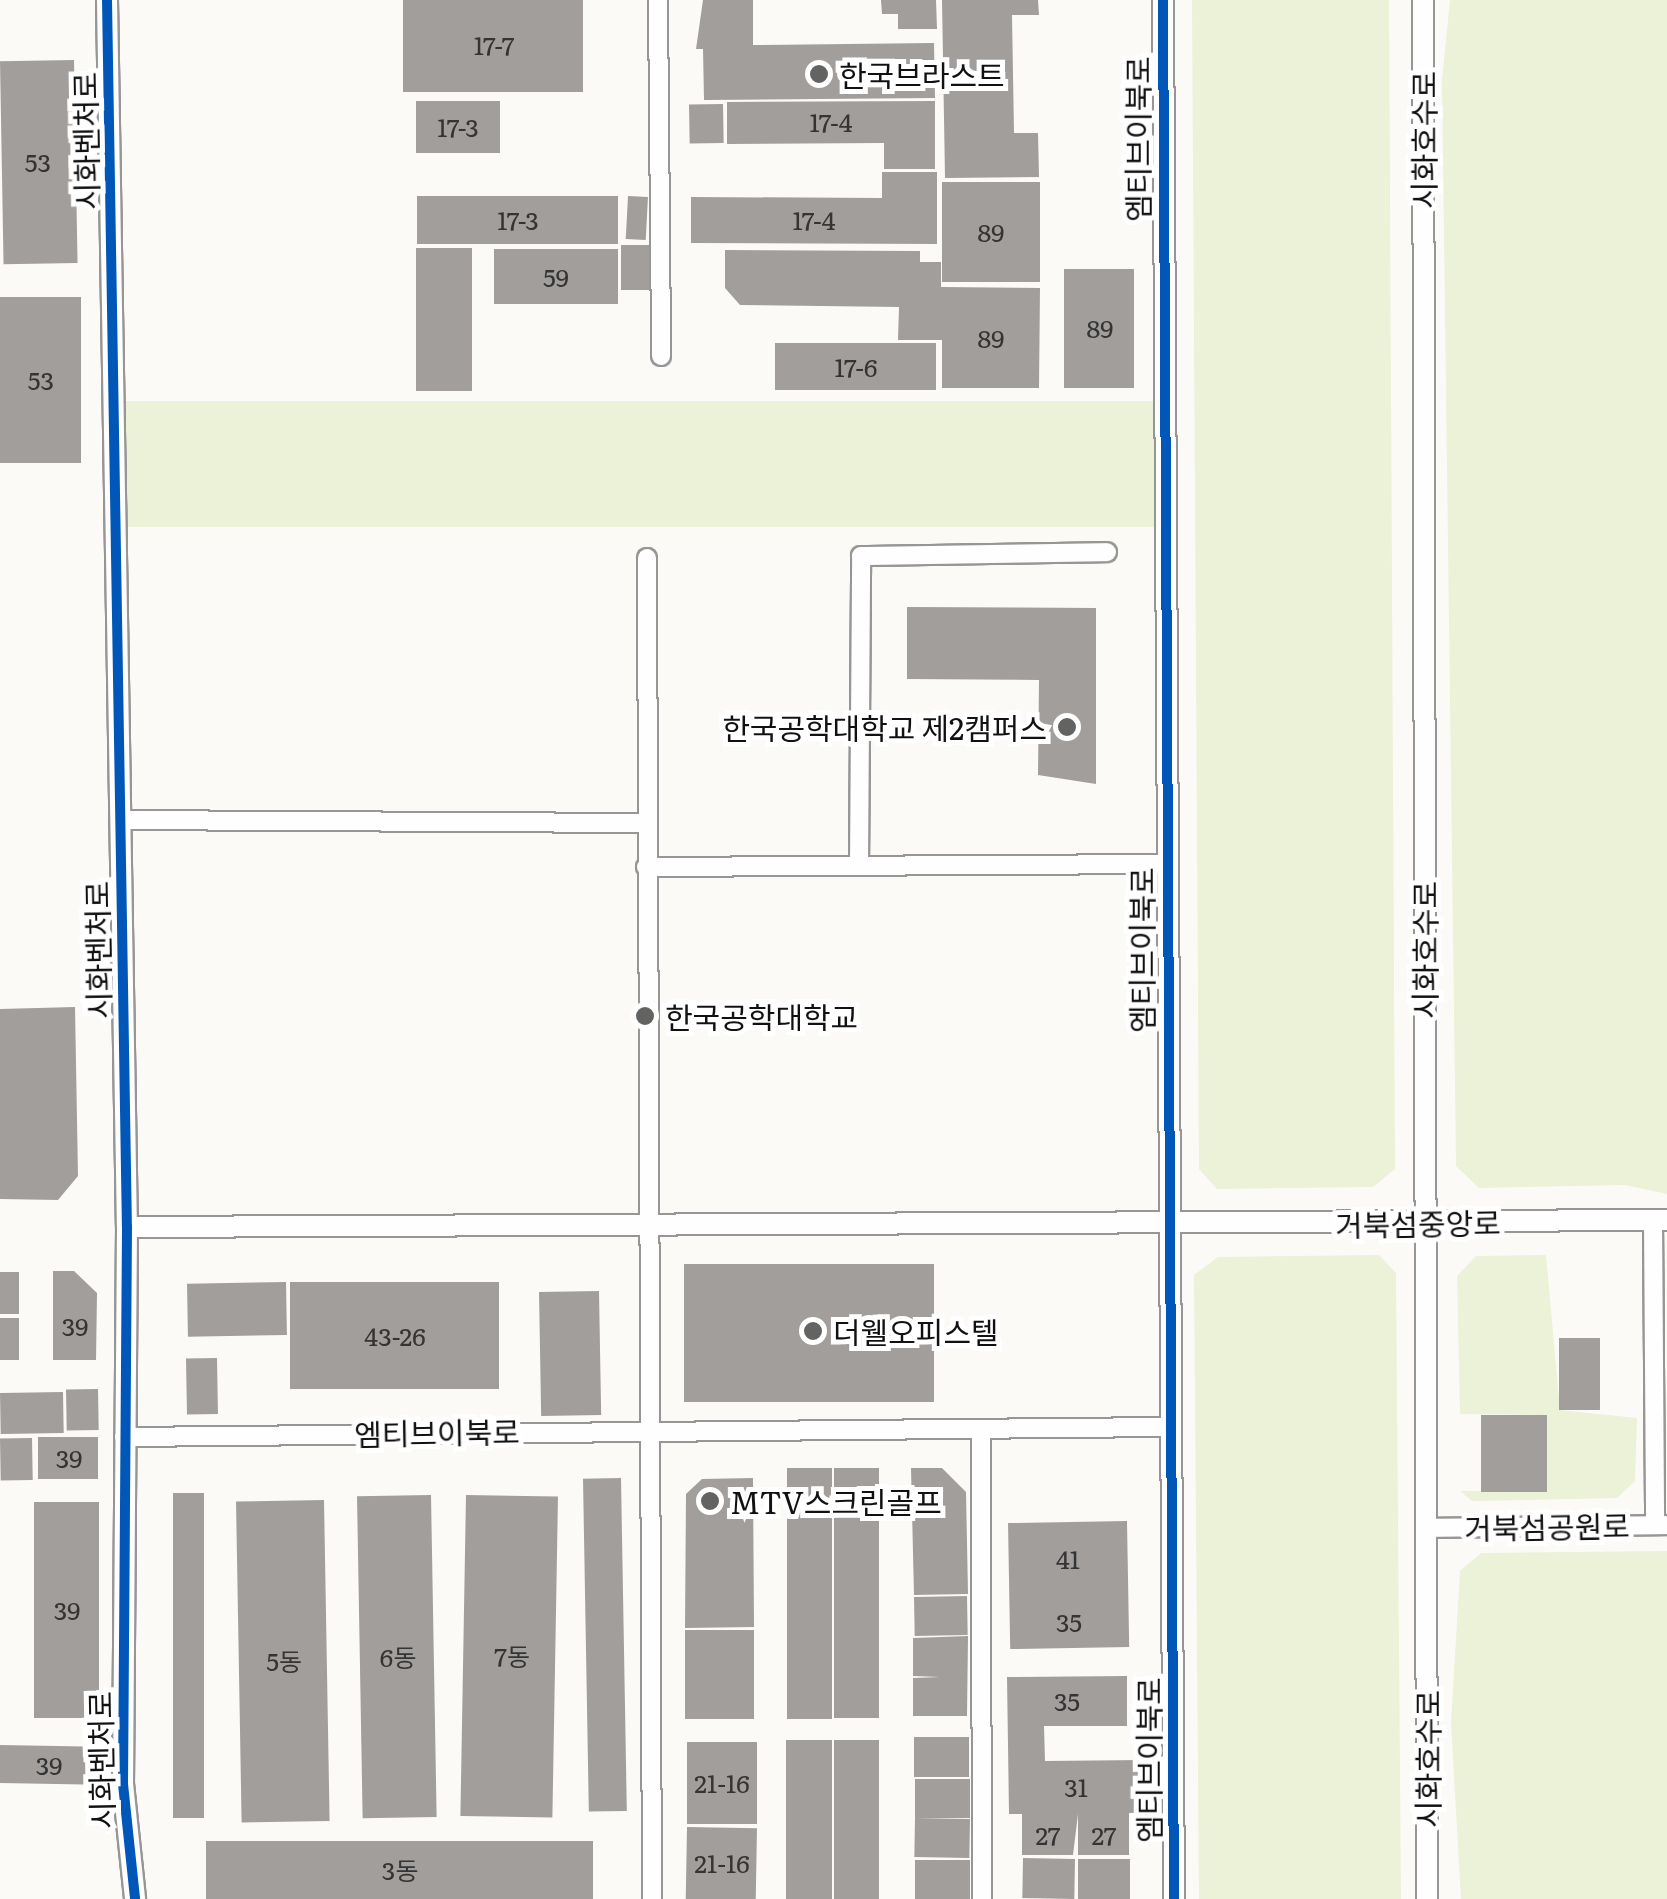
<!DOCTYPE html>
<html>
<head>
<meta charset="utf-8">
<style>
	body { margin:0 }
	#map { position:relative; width:1667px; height:1899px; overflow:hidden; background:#fcfaf7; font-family:Literata,"Noto Sans KR",serif }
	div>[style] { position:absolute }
	.green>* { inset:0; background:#ebf2d7; transform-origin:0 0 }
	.building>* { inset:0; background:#a19e9c; transform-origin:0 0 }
	.roads { filter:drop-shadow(2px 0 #979695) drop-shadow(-2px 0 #979695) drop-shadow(0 2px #979695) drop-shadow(0 -2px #979695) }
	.minor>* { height:18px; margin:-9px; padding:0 9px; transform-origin:9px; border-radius:9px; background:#fffefe }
	.tertiary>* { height:20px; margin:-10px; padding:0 10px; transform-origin:10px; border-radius:10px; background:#fffefe }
	.cycleway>* { height:10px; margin:-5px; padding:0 5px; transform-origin:5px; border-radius:5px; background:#0057b8 }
	.dots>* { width:28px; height:28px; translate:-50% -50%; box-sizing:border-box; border:5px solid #fff; border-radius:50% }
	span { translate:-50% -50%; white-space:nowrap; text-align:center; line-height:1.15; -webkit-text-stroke:10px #fff; paint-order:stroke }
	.number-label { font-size:25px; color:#353434 }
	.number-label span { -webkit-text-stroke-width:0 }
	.poi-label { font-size:30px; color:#111 }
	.left { translate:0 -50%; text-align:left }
	.right { translate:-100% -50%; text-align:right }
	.street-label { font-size:30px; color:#111 }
</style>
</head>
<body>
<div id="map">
	<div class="green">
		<div style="clip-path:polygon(1192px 0,1389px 0,1395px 1169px,1373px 1187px,1217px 1189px,1199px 1169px)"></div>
		<div style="clip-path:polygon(1450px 0,1667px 0,1667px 1194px,1625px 1185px,1479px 1188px,1456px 1166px,1442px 80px)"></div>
		<div style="left:1162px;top:401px;width:126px;height:1047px;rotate:90deg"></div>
		<div style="clip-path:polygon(1379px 1255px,1396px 1273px,1401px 1899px,1199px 1899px,1194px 1275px,1218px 1257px)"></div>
		<div style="clip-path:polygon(1546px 1255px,1560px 1410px,1637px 1418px,1635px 1481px,1617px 1498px,1472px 1501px,1460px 1491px,1546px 1491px,1547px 1415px,1460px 1414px,1457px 1276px,1476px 1256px)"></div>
		<div style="clip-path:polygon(1667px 1551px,1667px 1899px,1461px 1899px,1451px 1723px,1460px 1571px,1481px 1553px)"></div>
	</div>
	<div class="building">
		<div style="left:403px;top:0;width:180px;height:92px"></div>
		<div style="clip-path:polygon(703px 0,753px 0,753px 45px,934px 43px,935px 98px,704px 100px,703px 49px,696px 49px)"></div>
		<div style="clip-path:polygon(881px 0,936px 0,937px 29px,898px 29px,898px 14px,882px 14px)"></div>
		<div style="clip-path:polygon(942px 0,1038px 0,1039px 15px,1012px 15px,1014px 133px,1038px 133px,1039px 177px,945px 178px)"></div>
		<div style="left:74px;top:60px;width:203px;height:74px;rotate:89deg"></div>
		<div style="left:416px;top:101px;width:84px;height:52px"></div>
		<div style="clip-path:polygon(935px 101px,935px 169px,884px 169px,884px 143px,727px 144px,727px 102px)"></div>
		<div style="left:723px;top:104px;width:39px;height:34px;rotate:89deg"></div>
		<div style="clip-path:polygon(882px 172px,937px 172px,937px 244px,691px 243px,691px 197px,882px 198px)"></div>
		<div style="left:942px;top:182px;width:98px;height:100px"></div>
		<div style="left:417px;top:196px;width:201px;height:48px"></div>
		<div style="left:628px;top:196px;width:20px;height:43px;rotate:3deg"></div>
		<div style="left:621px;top:245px;width:33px;height:45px"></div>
		<div style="left:416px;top:248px;width:56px;height:143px"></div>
		<div style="left:494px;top:249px;width:124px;height:55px"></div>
		<div style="clip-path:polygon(725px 250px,920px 251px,920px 262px,941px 262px,941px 287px,1040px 288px,1039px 388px,942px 388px,942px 340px,898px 340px,899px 307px,740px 305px,725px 288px)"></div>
		<div style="left:1064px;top:269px;width:70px;height:119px"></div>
		<div style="left:0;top:297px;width:81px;height:166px"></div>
		<div style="left:775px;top:343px;width:161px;height:47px"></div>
		<div style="clip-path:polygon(907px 607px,1096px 608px,1096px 784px,1038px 775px,1039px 680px,907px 679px)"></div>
		<div style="clip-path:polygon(75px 1007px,78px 1176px,58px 1200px,0 1199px,0 1009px)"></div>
		<div style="left:684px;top:1264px;width:250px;height:138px"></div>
		<div style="clip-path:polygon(53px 1271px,74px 1271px,97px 1293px,96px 1360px,53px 1360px)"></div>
		<div style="left:0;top:1272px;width:19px;height:42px"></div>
		<div style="left:286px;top:1282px;width:53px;height:99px;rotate:89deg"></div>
		<div style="left:499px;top:1282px;width:107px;height:209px;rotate:90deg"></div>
		<div style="left:599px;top:1291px;width:124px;height:60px;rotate:89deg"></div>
		<div style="left:0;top:1318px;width:19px;height:42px"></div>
		<div style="left:1559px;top:1338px;width:41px;height:72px"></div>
		<div style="left:217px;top:1358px;width:56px;height:31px;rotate:89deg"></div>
		<div style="left:98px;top:1389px;width:41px;height:32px;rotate:89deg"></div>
		<div style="left:63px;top:1392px;width:41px;height:63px;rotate:89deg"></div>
		<div style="left:1481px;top:1415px;width:66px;height:77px"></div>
		<div style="left:38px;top:1437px;width:60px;height:42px"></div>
		<div style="left:32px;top:1438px;width:42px;height:32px;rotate:89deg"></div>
		<div style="left:787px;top:1468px;width:45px;height:251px"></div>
		<div style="left:834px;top:1468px;width:45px;height:250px"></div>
		<div style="clip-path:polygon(911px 1468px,942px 1468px,966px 1492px,968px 1594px,914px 1595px)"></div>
		<div style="left:621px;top:1478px;width:333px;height:38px;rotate:89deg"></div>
		<div style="clip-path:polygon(753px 1478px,754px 1627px,685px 1628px,686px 1494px,702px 1479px)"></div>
		<div style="left:173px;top:1493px;width:31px;height:325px"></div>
		<div style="left:431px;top:1495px;width:322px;height:74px;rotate:89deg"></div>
		<div style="left:466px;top:1495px;width:92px;height:321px;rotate:1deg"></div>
		<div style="left:324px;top:1500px;width:321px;height:88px;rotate:89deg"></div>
		<div style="left:34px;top:1502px;width:65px;height:216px"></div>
		<div style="left:1127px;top:1521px;width:126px;height:119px;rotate:89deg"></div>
		<div style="left:967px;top:1596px;width:39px;height:53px;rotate:89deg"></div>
		<div style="left:685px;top:1630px;width:69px;height:89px"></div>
		<div style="clip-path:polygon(968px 1636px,967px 1716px,913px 1716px,913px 1678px,940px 1677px,913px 1676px,913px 1638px)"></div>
		<div style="clip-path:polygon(1127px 1676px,1127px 1726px,1044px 1726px,1045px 1761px,1143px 1760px,1144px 1813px,1129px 1813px,1129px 1855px,1078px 1855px,1078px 1814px,1073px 1855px,1022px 1855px,1022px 1814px,1009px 1814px,1007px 1677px)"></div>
		<div style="left:969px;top:1737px;width:40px;height:55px;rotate:90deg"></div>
		<div style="left:786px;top:1740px;width:46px;height:159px"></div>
		<div style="left:834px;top:1740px;width:45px;height:159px"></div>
		<div style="left:687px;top:1742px;width:70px;height:82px"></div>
		<div style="left:0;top:1745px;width:99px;height:38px;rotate:1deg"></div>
		<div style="left:915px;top:1779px;width:55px;height:39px"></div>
		<div style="left:970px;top:1819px;width:39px;height:55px;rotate:91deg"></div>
		<div style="left:687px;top:1827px;width:70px;height:72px;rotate:1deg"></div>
		<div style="left:206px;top:1841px;width:387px;height:58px"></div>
		<div style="left:1075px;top:1859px;width:40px;height:52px;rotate:91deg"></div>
		<div style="left:1078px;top:1859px;width:52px;height:40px"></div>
		<div style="left:970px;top:1860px;width:39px;height:55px;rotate:90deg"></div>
	</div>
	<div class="roads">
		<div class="minor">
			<div style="left:658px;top:0;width:356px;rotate:89.5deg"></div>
			<div style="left:647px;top:558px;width:1341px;rotate:89.79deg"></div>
			<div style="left:120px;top:820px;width:526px;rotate:0.33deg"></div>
			<div style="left:859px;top:866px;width:310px;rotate:-89.6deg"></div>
			<div style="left:861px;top:556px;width:246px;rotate:-0.9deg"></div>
			<div style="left:646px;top:867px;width:520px;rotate:-0.33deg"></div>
			<div style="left:1653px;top:1220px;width:305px;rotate:89.6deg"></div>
			<div style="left:981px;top:1430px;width:469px;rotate:89.9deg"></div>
			<div style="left:124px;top:1437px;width:1047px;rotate:-0.55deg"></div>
			<div style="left:1427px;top:1528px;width:240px;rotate:-0.7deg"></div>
		</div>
		<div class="tertiary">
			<div style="left:107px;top:0;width:1227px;rotate:89.07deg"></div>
			<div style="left:127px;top:1227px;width:557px;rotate:90.41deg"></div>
			<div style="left:123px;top:1784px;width:116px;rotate:84deg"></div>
			<div style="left:1163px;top:0;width:1899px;rotate:89.67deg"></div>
			<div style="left:1423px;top:0;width:1899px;rotate:89.88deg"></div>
			<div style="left:127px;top:1227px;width:1540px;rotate:-0.26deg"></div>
		</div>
	</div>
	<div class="cycleway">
		<div style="left:107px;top:0;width:1227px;rotate:89.07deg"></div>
		<div style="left:127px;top:1227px;width:557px;rotate:90.41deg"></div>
		<div style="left:123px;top:1784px;width:116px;rotate:84deg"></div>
		<div style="left:1163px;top:0;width:1899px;rotate:89.67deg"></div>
	</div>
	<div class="dots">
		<div style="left:819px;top:74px;background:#636362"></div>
		<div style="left:1067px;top:727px;background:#636362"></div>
		<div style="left:645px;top:1016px;background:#636362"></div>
		<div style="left:813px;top:1331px;background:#636362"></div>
		<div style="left:710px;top:1501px;background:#636362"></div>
	</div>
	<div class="number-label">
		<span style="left:494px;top:45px">17-7</span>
		<span style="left:831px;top:122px">17-4</span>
		<span style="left:458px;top:127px">17-3</span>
		<span style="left:38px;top:162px">53</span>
		<span style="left:518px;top:220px">17-3</span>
		<span style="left:814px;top:220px">17-4</span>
		<span style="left:991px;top:232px">89</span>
		<span style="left:556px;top:277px">59</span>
		<span style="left:1100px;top:328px">89</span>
		<span style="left:991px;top:338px">89</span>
		<span style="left:856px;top:367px">17-6</span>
		<span style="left:41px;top:380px">53</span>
		<span style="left:75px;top:1326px">39</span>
		<span style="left:395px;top:1336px">43-26</span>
		<span style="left:69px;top:1458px">39</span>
		<span style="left:1068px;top:1559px">41</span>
		<span style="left:67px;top:1610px">39</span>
		<span style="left:1069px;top:1622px">35</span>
		<span style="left:512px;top:1656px">7동</span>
		<span style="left:398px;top:1657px">6동</span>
		<span style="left:284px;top:1661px">5동</span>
		<span style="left:1067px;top:1701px">35</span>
		<span style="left:49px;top:1765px">39</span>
		<span style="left:722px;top:1783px">21-16</span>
		<span style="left:1076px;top:1787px">31</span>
		<span style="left:1048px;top:1835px">27</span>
		<span style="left:1104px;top:1835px">27</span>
		<span style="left:722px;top:1863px">21-16</span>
		<span style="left:400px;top:1870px">3동</span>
	</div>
	<div class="poi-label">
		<span class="left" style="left:839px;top:74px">한국브라스트</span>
		<span class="right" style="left:1047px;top:727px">한국공학대학교 제2캠퍼스</span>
		<span class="left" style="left:665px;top:1016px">한국공학대학교</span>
		<span class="left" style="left:833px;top:1331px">더웰오피스텔</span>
		<span class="left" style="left:730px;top:1501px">MTV스크린골프</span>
	</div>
	<div class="street-label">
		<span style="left:1137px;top:139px;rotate:-90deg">엠티브이북로</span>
		<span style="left:1423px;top:140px;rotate:-90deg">시화호수로</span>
		<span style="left:85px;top:141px;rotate:-91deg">시화벤처로</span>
		<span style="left:97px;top:950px;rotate:-91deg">시화벤처로</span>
		<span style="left:1141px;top:950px;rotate:-90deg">엠티브이북로</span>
		<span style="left:1424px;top:950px;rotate:-90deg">시화호수로</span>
		<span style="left:1418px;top:1223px;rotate:-1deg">거북섬중앙로</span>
		<span style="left:437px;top:1432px;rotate:-1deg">엠티브이북로</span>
		<span style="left:1547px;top:1526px;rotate:-1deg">거북섬공원로</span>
		<span style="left:1427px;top:1759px;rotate:-90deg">시화호수로</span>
		<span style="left:100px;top:1760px;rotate:-91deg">시화벤처로</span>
		<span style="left:1148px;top:1760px;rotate:-90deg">엠티브이북로</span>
	</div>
</div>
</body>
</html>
